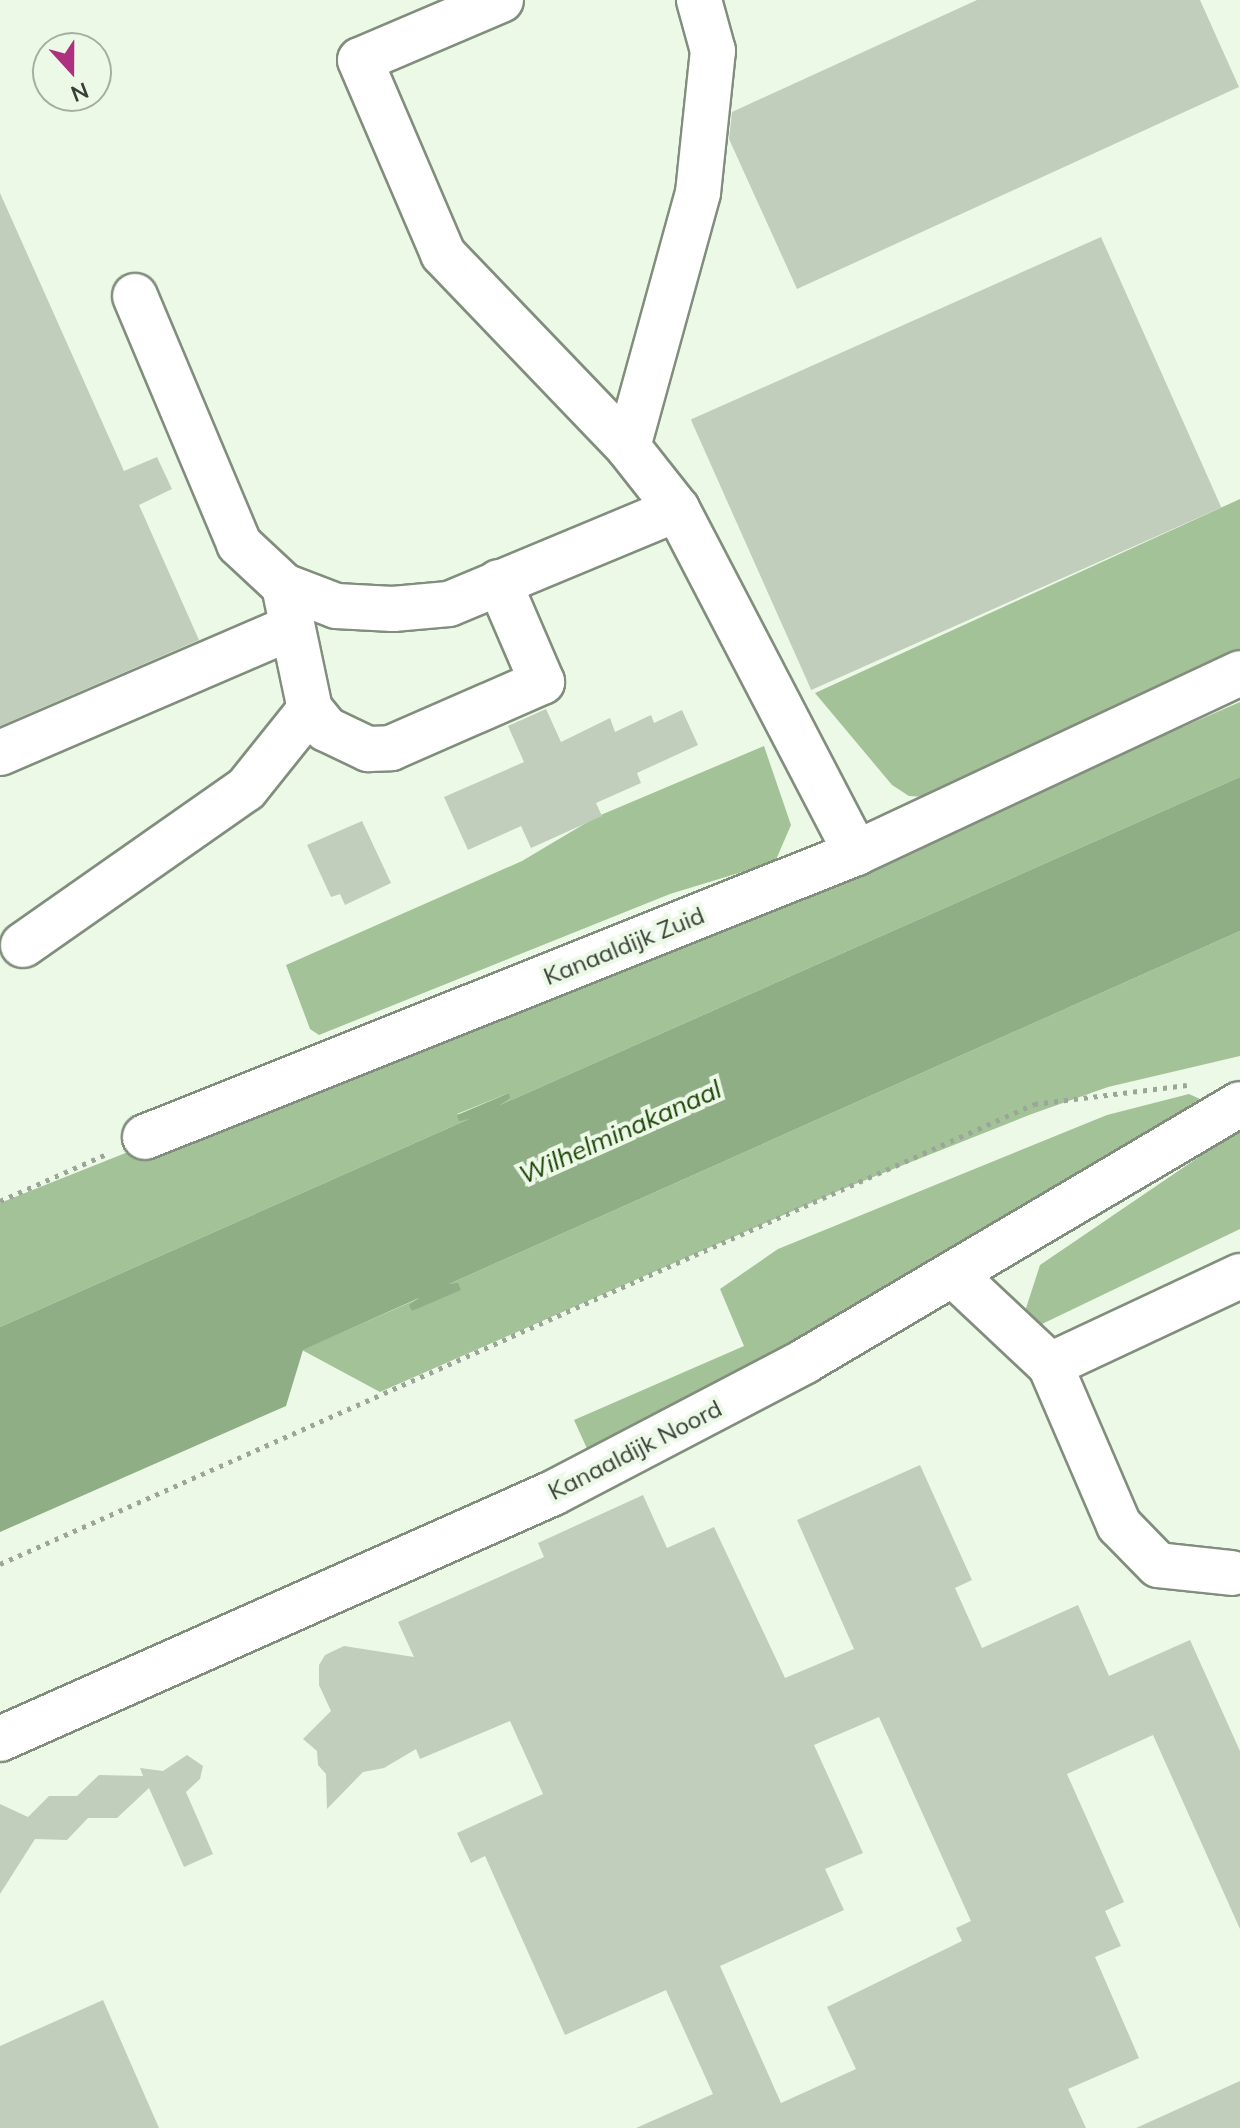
<!DOCTYPE html>
<html>
<head>
<meta charset="utf-8">
<style>
	body { margin:0 }
	#map { position:relative; width:1240px; height:2128px; overflow:hidden; background:#ecf9e7; font-family:Mulish,sans-serif }
	div>[style] { position:absolute }
	.forest>* { inset:0; background:#a4c298 }
	.water>* { inset:0; background:#90ae85 }
	.building>* { inset:0; background:#c1cebc; transform-origin:0 0 }
	.path>* { height:5px; margin-top:-2.5px; transform-origin:0; background:repeating-linear-gradient(90deg,#9ba598 0 4px,transparent 0 10px) }
	.roads { filter:drop-shadow(2px 0 #828e7d) drop-shadow(-2px 0 #828e7d) drop-shadow(0 2px #828e7d) drop-shadow(0 -2px #828e7d) }
	.minor>* { height:44px; margin:-22px; padding:0 22px; transform-origin:22px; border-radius:22px; background:#fff }
	span { translate:-50% -50%; white-space:nowrap; text-align:center; line-height:1.15; -webkit-text-stroke:8px #ecf9e7; paint-order:stroke }
	.street-label { font-size:24px; color:#393f37 }
	.water-label { font-size:26px; color:#1e4408; font-style:italic }
	.north { position:absolute; left:32px; top:32px; width:80px; height:80px; box-sizing:border-box; background:#ecf9e7; border:2px solid #a4afa1; border-radius:50%; rotate:159deg; font-size:22px; font-weight:700; line-height:32px; text-align:center; color:#393f37 }
	.north::after { content:''; display:block; margin:auto; width:28px; height:36px; background:#af307f; clip-path:polygon(50% 0,100% 100%,50% 72%,0 100%) }
</style>
</head>
<body>
<div id="map">
	<div class="forest">
		<div style="clip-path:polygon(1240px 499px,1240px 654px,926px 797px,909px 796px,892px 785px,815px 693px)"></div>
		<div style="clip-path:polygon(1240px 702px,1240px 777px,500px 1105px,509px 1093px,457px 1114px,469px 1119px,0 1327px,0 1203px,1056px 782px)"></div>
		<div style="clip-path:polygon(764px 746px,791px 825px,775px 862px,670px 894px,319px 1035px,310px 1029px,286px 965px,522px 861px,596px 817px)"></div>
		<div style="clip-path:polygon(1240px 931px,1240px 1056px,1108px 1087px,1029px 1115px,843px 1189px,380px 1392px,302px 1350px,420px 1298px,412px 1311px,449px 1284px)"></div>
		<div style="clip-path:polygon(1189px 1094px,1200px 1099px,766px 1362px,589px 1453px,574px 1420px,744px 1346px,720px 1289px,778px 1249px,1107px 1115px)"></div>
		<div style="clip-path:polygon(1240px 1129px,1240px 1229px,1017px 1336px,1040px 1265px)"></div>
	</div>
	<div class="water">
		<div style="clip-path:polygon(1240px 777px,1240px 931px,449px 1284px,458px 1283px,461px 1290px,412px 1311px,409px 1305px,419px 1298px,303px 1350px,286px 1406px,0 1532px,0 1327px,469px 1119px,459px 1121px,457px 1115px,509px 1093px,510px 1098px,500px 1105px)"></div>
	</div>
	<div class="building">
		<div style="clip-path:polygon(977px 0,1200px 0,1239px 87px,797px 289px,729px 139px,732px 112px)"></div>
		<div style="clip-path:polygon(0 193px,124px 471px,157px 457px,172px 489px,139px 505px,199px 640px,0 726px)"></div>
		<div style="left:1101px;top:237px;width:296px;height:449px;rotate:66deg"></div>
		<div style="clip-path:polygon(546px 709px,561px 742px,610px 718px,615px 732px,651px 715px,654px 723px,682px 710px,698px 745px,637px 773px,641px 783px,596px 803px,602px 816px,531px 848px,521px 826px,468px 850px,444px 797px,524px 762px,508px 726px)"></div>
		<div style="clip-path:polygon(362px 821px,391px 883px,345px 905px,340px 894px,331px 897px,307px 845px)"></div>
		<div style="clip-path:polygon(evenodd,920px 1465px,972px 1580px,955px 1588px,982px 1648px,1078px 1605px,1109px 1676px,1190px 1640px,1240px 1751px,1240px 1929px,1153px 1735px,1067px 1774px,1124px 1902px,1105px 1911px,1121px 1946px,1095px 1957px,1139px 2058px,1068px 2089px,1086px 2128px,636px 2128px,713px 2094px,666px 1990px,565px 2035px,485px 1856px,471px 1863px,457px 1833px,543px 1794px,510px 1721px,420px 1759px,416px 1749px,384px 1768px,363px 1772px,327px 1809px,326px 1774px,318px 1765px,317px 1751px,303px 1739px,331px 1711px,319px 1685px,319px 1665px,325px 1655px,344px 1646px,414px 1657px,398px 1622px,544px 1557px,538px 1543px,643px 1495px,667px 1548px,714px 1527px,785px 1678px,854px 1649px,797px 1520px,920px 1465px,879px 1717px,971px 1921px,956px 1928px,962px 1941px,827px 2007px,856px 2069px,781px 2103px,720px 1966px,844px 1910px,825px 1869px,863px 1853px,814px 1745px,879px 1717px)"></div>
		<div style="clip-path:polygon(187px 1755px,203px 1766px,200px 1779px,186px 1792px,213px 1854px,184px 1867px,149px 1788px,117px 1818px,88px 1818px,67px 1840px,35px 1839px,0 1894px,0 1804px,28px 1817px,49px 1796px,77px 1796px,99px 1775px,143px 1776px,140px 1768px,163px 1771px)"></div>
		<div style="clip-path:polygon(103px 2000px,159px 2128px,0 2128px,0 2046px)"></div>
		<div style="clip-path:polygon(1240px 2081px,1240px 2128px,1136px 2128px)"></div>
	</div>
	<div class="path">
		<div style="left:0;top:1201px;width:119px;rotate:-23.8deg"></div>
		<div style="left:0;top:1564px;width:1132px;rotate:-23.98deg"></div>
		<div style="left:1034px;top:1104px;width:154px;rotate:-7.1deg"></div>
	</div>
	<div class="roads">
		<div class="minor">
			<div style="left:501px;top:0;width:153px;rotate:156.9deg"></div>
			<div style="left:360px;top:60px;width:211px;rotate:66.8deg"></div>
			<div style="left:443px;top:254px;width:267px;rotate:46.2deg"></div>
			<div style="left:628px;top:447px;width:79px;rotate:51.7deg"></div>
			<div style="left:677px;top:509px;width:388px;rotate:62.5deg"></div>
			<div style="left:135px;top:296px;width:269px;rotate:67.2deg"></div>
			<div style="left:239px;top:544px;width:62px;rotate:43deg"></div>
			<div style="left:284px;top:586px;width:56px;rotate:21deg"></div>
			<div style="left:336px;top:606px;width:57px;rotate:3deg"></div>
			<div style="left:393px;top:609px;width:56px;rotate:-5.1deg"></div>
			<div style="left:449px;top:604px;width:247px;rotate:-22.6deg"></div>
			<div style="left:628px;top:447px;width:263px;rotate:-74.6deg"></div>
			<div style="left:698px;top:193px;width:143px;rotate:-84deg"></div>
			<div style="left:713px;top:51px;width:53px;rotate:-105.4deg"></div>
			<div style="left:284px;top:586px;width:126px;rotate:78.1deg"></div>
			<div style="left:310px;top:709px;width:26px;rotate:51deg"></div>
			<div style="left:326px;top:729px;width:47px;rotate:25.5deg"></div>
			<div style="left:368px;top:749px;width:23px;rotate:-2deg"></div>
			<div style="left:391px;top:748px;width:165px;rotate:-23.6deg"></div>
			<div style="left:542px;top:682px;width:109px;rotate:-113.3deg"></div>
			<div style="left:0;top:753px;width:318px;rotate:-23.3deg"></div>
			<div style="left:23px;top:945px;width:272px;rotate:-35deg"></div>
			<div style="left:246px;top:789px;width:102px;rotate:-51.3deg"></div>
			<div style="left:145px;top:1137px;width:766px;rotate:-21.77deg"></div>
			<div style="left:856px;top:853px;width:424px;rotate:-25.1deg"></div>
			<div style="left:953px;top:1274px;width:133px;rotate:43.2deg"></div>
			<div style="left:1232px;top:1573px;width:74px;rotate:-173.8deg"></div>
			<div style="left:1158px;top:1565px;width:56px;rotate:-134.3deg"></div>
			<div style="left:1119px;top:1525px;width:174px;rotate:-113.3deg"></div>
			<div style="left:1050px;top:1365px;width:210px;rotate:-25.1deg"></div>
			<div style="left:0;top:1739px;width:605px;rotate:-23.98deg"></div>
			<div style="left:553px;top:1493px;width:284px;rotate:-27.6deg"></div>
			<div style="left:805px;top:1361px;width:505px;rotate:-30.57deg"></div>
		</div>
	</div>
	<div class="street-label">
		<span style="left:624px;top:946px;rotate:-22deg">Kanaaldijk Zuid</span>
		<span style="left:635px;top:1450px;rotate:-27deg">Kanaaldijk Noord</span>
	</div>
	<div class="water-label">
		<span style="left:620px;top:1132px;rotate:-24deg">Wilhelminakanaal</span>
	</div>
	<div class="north">N</div>
</div>
</body>
</html>
